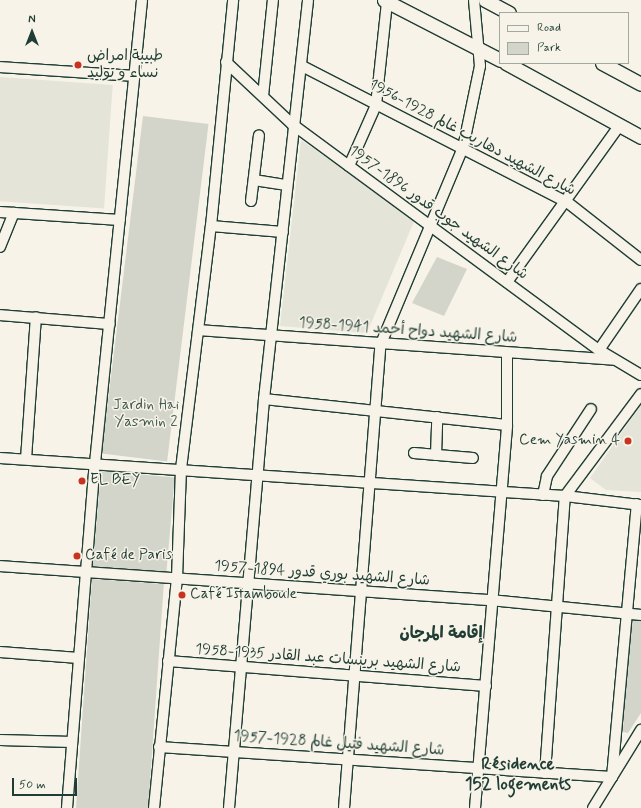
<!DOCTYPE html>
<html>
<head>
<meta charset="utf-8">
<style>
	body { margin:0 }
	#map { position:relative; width:641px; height:808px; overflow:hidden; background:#f7f3e8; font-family:Mynerve,"Playpen Sans Arabic",sans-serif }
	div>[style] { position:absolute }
	.built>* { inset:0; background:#e5e4d9; transform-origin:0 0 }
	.green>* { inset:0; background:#d3d5ca; transform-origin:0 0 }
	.roads { filter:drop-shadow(1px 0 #1f3d34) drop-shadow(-1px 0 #1f3d34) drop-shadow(0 1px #1f3d34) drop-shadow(0 -1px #1f3d34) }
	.minor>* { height:10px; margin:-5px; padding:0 5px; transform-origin:5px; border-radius:5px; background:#f7f3e8 }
	.major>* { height:13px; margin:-6.5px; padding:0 6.5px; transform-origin:6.5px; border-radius:6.5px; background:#f7f3e8 }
	.dots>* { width:11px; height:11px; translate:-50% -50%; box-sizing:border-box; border:2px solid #f7f3e8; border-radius:50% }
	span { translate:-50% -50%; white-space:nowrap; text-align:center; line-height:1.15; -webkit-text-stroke:3px #f7f3e8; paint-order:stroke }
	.poi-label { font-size:15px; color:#1f3d34 }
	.left { translate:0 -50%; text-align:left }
	.right { translate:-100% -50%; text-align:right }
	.street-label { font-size:15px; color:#1f3d34 }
	.park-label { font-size:15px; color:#435b52 }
	.neighbourhood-label { font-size:16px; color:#1f3d34; font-weight:700 }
	.quarter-label { font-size:17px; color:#1f3d34; font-weight:700 }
	.legend { position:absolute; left:499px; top:12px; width:130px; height:52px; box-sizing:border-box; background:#f7f3e8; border:1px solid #a1aaa0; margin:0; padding:5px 7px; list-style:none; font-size:12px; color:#1f3d34 }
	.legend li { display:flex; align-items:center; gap:8px; height:20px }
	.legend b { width:20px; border:1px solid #a1aaa0 }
	.north { position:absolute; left:12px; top:12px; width:40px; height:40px; -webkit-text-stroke:3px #f7f3e8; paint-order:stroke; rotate:0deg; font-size:11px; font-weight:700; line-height:16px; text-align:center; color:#1f3d34 }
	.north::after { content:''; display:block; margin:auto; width:14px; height:18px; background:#1f3d34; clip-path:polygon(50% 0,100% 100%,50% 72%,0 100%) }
	.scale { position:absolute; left:12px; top:778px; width:65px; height:18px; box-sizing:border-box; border:2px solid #1f3d34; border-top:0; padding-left:5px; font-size:12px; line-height:14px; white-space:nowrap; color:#1f3d34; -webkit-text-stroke:3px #f7f3e8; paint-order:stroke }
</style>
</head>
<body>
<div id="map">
	<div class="built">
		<div style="left:0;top:77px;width:113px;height:124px;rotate:4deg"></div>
		<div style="clip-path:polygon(301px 140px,415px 219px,367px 333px,280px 326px)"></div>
		<div style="clip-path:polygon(641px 405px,641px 492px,606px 490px,590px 478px)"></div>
	</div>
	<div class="green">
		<div style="left:143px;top:116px;width:66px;height:340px;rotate:7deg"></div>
		<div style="clip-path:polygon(437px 257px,467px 269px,444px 316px,412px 303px)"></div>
		<div style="left:101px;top:471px;width:74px;height:96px;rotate:5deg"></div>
		<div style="left:92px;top:579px;width:72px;height:230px;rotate:4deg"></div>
		<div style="clip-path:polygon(627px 618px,641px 619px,641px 713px,628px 733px,623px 732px)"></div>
	</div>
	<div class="roads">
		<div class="minor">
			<div style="left:226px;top:62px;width:91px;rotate:43.2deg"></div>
			<div style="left:292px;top:124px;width:381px;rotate:36.4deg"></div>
			<div style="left:599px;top:350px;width:49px;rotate:30.8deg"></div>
			<div style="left:302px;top:66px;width:298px;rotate:27.2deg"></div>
			<div style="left:567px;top:202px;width:94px;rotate:38.1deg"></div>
			<div style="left:0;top:67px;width:135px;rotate:3.8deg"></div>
			<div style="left:263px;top:96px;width:97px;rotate:-84.1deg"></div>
			<div style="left:349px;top:166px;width:67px;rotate:-66.1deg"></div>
			<div style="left:376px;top:105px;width:104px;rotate:-83.9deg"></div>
			<div style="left:254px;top:180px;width:33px;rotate:9deg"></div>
			<div style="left:251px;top:201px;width:66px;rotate:-83.1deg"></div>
			<div style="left:0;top:212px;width:120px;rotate:3.8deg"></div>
			<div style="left:211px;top:226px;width:72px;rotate:4.8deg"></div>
			<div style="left:0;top:247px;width:37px;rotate:-68deg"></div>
			<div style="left:507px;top:282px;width:193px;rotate:-54.3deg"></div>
			<div style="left:0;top:315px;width:110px;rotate:4.7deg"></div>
			<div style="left:199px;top:330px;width:415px;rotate:4.1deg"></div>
			<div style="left:599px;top:350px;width:74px;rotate:-55.5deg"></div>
			<div style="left:264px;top:399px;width:244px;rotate:6.1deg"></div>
			<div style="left:414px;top:453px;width:59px;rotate:4.8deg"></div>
			<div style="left:436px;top:455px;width:38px;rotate:-88deg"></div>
			<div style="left:0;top:458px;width:566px;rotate:3.85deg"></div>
			<div style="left:565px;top:496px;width:77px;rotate:6.8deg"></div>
			<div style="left:26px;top:459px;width:142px;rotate:-86deg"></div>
			<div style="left:543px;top:495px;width:19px;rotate:-78deg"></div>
			<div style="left:547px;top:476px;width:80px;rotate:-56.7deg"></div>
			<div style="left:0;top:566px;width:491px;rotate:4deg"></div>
			<div style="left:490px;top:600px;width:152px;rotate:5.7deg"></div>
			<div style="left:0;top:652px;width:79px;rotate:4.3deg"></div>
			<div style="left:168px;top:661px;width:319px;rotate:4.5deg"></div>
			<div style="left:0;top:740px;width:72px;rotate:1.6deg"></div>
			<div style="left:159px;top:747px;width:454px;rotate:3.8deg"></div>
			<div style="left:612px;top:777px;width:274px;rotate:-84.8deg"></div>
			<div style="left:545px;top:773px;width:278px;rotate:-85.9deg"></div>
			<div style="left:565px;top:496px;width:127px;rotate:-53.3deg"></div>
			<div style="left:67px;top:808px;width:346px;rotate:-85.4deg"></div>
			<div style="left:95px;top:463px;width:465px;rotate:-84.2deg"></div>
			<div style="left:154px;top:808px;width:231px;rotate:-84.3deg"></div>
			<div style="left:177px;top:578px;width:109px;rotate:-87.9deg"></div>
			<div style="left:181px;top:469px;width:245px;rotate:-83deg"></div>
			<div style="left:211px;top:226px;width:227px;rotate:-84.4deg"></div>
			<div style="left:229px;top:808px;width:410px;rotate:-85.1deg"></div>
			<div style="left:264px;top:399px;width:401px;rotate:-83.7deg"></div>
			<div style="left:344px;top:808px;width:463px;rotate:-85.5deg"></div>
			<div style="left:380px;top:346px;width:215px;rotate:-67.3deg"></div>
			<div style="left:463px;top:148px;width:84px;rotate:-78.3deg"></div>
			<div style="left:480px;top:66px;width:66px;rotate:-95.2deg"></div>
			<div style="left:475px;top:808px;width:384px;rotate:-85.2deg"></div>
			<div style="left:507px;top:425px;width:72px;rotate:-90deg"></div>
			<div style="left:593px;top:808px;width:92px;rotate:-58.4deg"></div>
		</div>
		<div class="major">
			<div style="left:384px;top:0;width:131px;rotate:27.3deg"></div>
			<div style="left:485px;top:0;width:27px;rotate:28deg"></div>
			<div style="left:506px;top:63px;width:154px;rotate:28.7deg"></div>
			<div style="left:602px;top:63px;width:44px;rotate:28.3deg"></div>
		</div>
	</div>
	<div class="dots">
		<div style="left:78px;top:65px;background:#c8321e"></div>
		<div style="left:628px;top:441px;background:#c8321e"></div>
		<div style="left:82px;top:481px;background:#c8321e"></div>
		<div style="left:77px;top:556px;background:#c8321e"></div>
		<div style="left:182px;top:595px;background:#c8321e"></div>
	</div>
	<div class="poi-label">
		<span class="left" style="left:87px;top:65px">طبيبة امراض<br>نساء و توليد</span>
		<span class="right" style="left:620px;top:441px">Cem Yasmin 4</span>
		<span class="left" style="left:90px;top:481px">EL BEY</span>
		<span class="left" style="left:85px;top:556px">Café de Paris</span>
		<span class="left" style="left:190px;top:595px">Café Istamboule</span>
	</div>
	<div class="street-label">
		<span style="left:472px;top:138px;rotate:28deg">شارع الشهيد دهاريب غالم 1928-1956</span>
		<span style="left:438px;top:213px;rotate:36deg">شارع الشهيد جوب قدور 1896-1957</span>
		<span style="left:408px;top:331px;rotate:4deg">شارع الشهيد دواح أحمد 1941-1958</span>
		<span style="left:322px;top:574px;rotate:4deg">شارع الشهيد بوري قدور 1894-1957</span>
		<span style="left:328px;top:659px;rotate:4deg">شارع الشهيد برينسات عبد القادر 1935-1958</span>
		<span style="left:339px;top:744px;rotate:4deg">شارع الشهيد فتيل غالم 1928-1957</span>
	</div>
	<div class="park-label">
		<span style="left:146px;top:414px">Jardin Hai<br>Yasmin 2</span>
	</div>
	<div class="neighbourhood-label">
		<span style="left:441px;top:634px">إقامة المرجان</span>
	</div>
	<div class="quarter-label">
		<span style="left:518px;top:775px">Résidence<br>152 logements</span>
	</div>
	<ul class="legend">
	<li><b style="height:5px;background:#f7f3e8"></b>Road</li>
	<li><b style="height:11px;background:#d3d5ca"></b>Park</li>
	</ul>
	<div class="north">N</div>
	<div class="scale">50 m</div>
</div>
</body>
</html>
